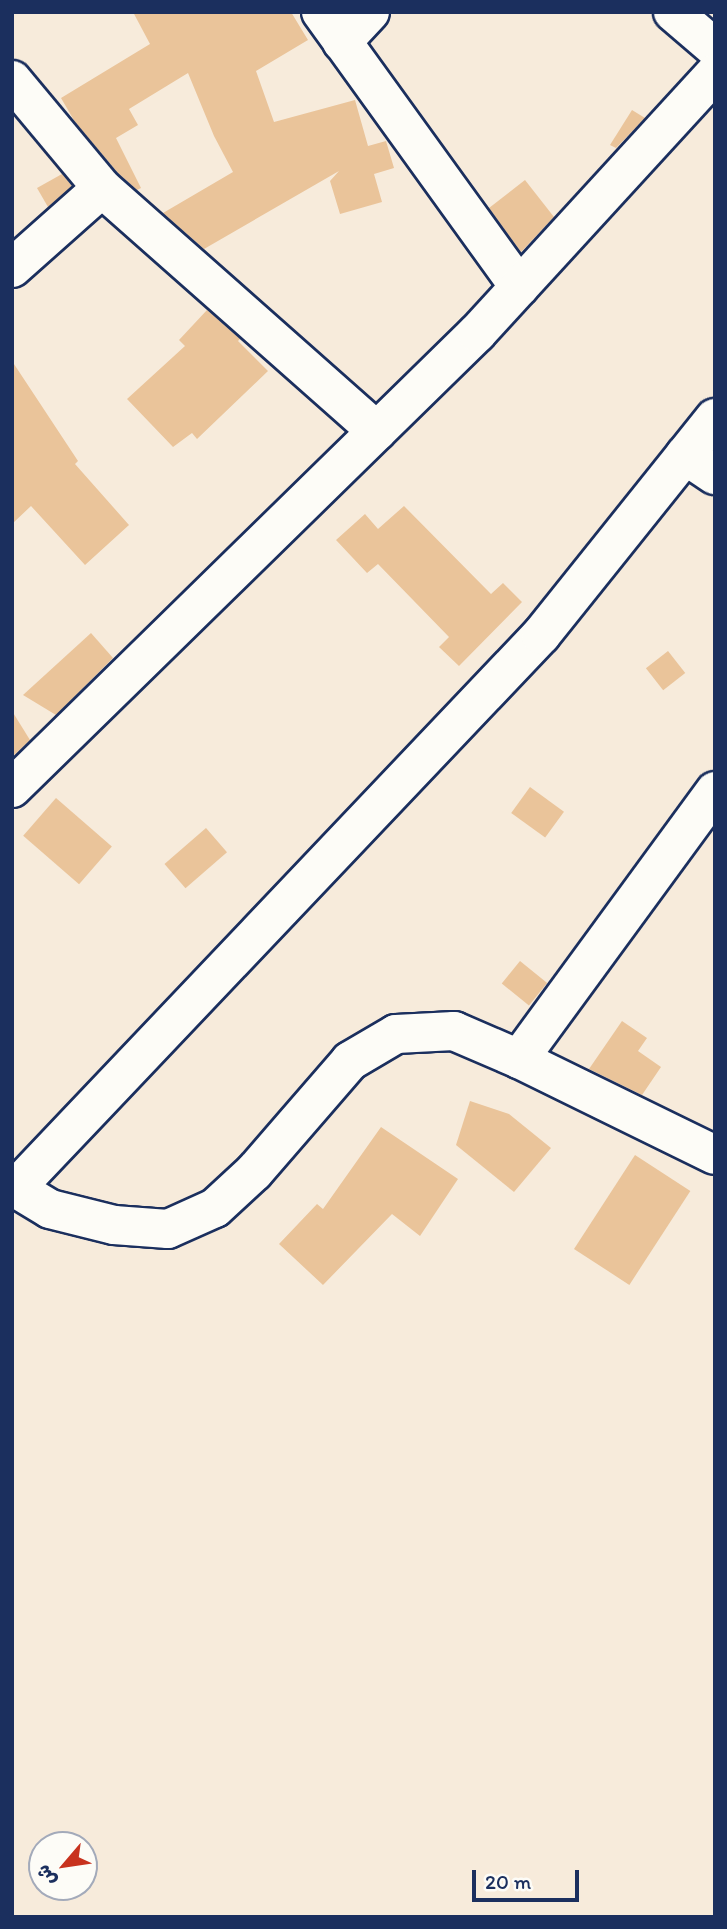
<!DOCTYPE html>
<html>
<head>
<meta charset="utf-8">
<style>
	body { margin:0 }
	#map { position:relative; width:727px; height:1929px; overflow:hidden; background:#f7ebdb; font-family:Itim,"Playpen Sans Arabic",sans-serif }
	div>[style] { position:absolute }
	.building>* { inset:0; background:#eac49a; transform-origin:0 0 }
	.roads { filter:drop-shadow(2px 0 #1b2f5e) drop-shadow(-2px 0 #1b2f5e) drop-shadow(0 2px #1b2f5e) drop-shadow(0 -2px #1b2f5e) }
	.minor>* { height:38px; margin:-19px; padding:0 19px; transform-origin:19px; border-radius:19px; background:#fdfcf7 }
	span { translate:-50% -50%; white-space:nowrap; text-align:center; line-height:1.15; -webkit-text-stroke:5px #fdfcf7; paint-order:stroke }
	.frame { position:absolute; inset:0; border:14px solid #1b2f5e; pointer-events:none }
	.north { position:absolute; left:28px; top:1831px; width:70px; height:70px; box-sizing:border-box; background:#fdfcf7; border:2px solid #a3aaba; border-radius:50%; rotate:241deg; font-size:19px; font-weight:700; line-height:28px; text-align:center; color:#1b2f5e }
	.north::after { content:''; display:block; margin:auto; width:24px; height:32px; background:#c8321e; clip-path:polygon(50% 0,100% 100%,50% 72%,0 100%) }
	.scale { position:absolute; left:472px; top:1870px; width:107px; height:32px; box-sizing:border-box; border:4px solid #1b2f5e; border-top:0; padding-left:9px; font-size:21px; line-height:24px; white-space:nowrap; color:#1b2f5e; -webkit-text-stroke:5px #fdfcf7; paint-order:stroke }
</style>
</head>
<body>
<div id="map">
	<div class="building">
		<div style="clip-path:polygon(133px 12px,291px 12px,308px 40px,256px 71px,274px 122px,355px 100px,368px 146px,386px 141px,394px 168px,374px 174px,382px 202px,340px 214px,330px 181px,339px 171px,204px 249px,163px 213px,233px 172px,214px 136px,188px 73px,129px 109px,138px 125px,116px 138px,141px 188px,137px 190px,118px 173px,75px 122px,61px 98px,150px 44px)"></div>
		<div style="clip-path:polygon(632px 110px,645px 118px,616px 148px,610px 145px)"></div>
		<div style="clip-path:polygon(62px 174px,72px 186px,48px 207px,37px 188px)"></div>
		<div style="clip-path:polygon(525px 180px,554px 217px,521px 252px,489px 208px)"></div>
		<div style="clip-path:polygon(207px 310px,240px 339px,238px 341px,268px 371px,197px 439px,192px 433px,173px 447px,127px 399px,185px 346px,179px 340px)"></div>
		<div style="clip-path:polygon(12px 361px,78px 461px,75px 464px,129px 525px,85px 565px,31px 506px,12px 524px)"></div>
		<div style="clip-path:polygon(404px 506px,491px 594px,503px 583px,522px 602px,459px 666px,439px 647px,449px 637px,378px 564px,367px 573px,336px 540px,365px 514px,378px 529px)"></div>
		<div style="clip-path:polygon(91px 633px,113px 658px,56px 715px,23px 695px)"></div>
		<div style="left:668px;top:651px;width:28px;height:28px;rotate:52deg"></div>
		<div style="clip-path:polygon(12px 711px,30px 740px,12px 757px)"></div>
		<div style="left:530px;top:787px;width:42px;height:32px;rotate:36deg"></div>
		<div style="left:56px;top:798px;width:74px;height:50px;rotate:41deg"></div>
		<div style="left:206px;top:828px;width:32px;height:55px;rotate:49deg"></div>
		<div style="left:520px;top:961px;width:35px;height:29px;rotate:39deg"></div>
		<div style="clip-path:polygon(622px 1021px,647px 1038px,638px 1051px,661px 1067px,642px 1095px,589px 1069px)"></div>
		<div style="clip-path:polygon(470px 1101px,509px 1114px,551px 1148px,514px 1192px,456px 1145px)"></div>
		<div style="clip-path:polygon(381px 1127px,458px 1179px,420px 1236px,392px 1214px,323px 1285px,279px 1244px,317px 1204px,323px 1209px)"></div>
		<div style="left:635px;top:1155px;width:66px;height:112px;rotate:33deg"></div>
	</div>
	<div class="roads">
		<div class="minor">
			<div style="left:321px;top:12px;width:339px;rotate:54.2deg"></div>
			<div style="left:673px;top:12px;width:55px;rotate:40.6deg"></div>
			<div style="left:342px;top:42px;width:41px;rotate:-47deg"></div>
			<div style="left:12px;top:80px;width:141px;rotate:50.2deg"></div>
			<div style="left:102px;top:188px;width:367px;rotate:41.5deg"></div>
			<div style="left:12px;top:268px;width:120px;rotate:-41.6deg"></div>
			<div style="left:685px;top:455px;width:36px;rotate:34deg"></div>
			<div style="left:12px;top:788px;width:651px;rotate:-44.38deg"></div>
			<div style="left:477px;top:333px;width:352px;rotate:-47.5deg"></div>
			<div style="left:519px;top:1059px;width:332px;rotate:-53.8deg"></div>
			<div style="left:12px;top:1186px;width:44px;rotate:31.2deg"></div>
			<div style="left:50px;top:1209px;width:66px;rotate:14deg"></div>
			<div style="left:114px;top:1225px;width:54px;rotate:4.2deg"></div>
			<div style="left:168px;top:1229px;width:51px;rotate:-24.1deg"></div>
			<div style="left:215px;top:1208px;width:53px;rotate:-42.7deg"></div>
			<div style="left:254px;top:1172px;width:147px;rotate:-49.1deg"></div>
			<div style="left:350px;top:1061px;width:53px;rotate:-30.4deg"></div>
			<div style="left:396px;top:1034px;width:58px;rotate:-3deg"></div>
			<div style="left:454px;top:1031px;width:71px;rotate:23.3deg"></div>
			<div style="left:519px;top:1059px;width:218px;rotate:26.1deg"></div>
			<div style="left:16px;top:1188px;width:763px;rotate:-46.49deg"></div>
			<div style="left:541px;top:635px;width:278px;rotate:-51.3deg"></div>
		</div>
	</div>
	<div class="frame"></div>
	<div class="north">ش</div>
	<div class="scale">20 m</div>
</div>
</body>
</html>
